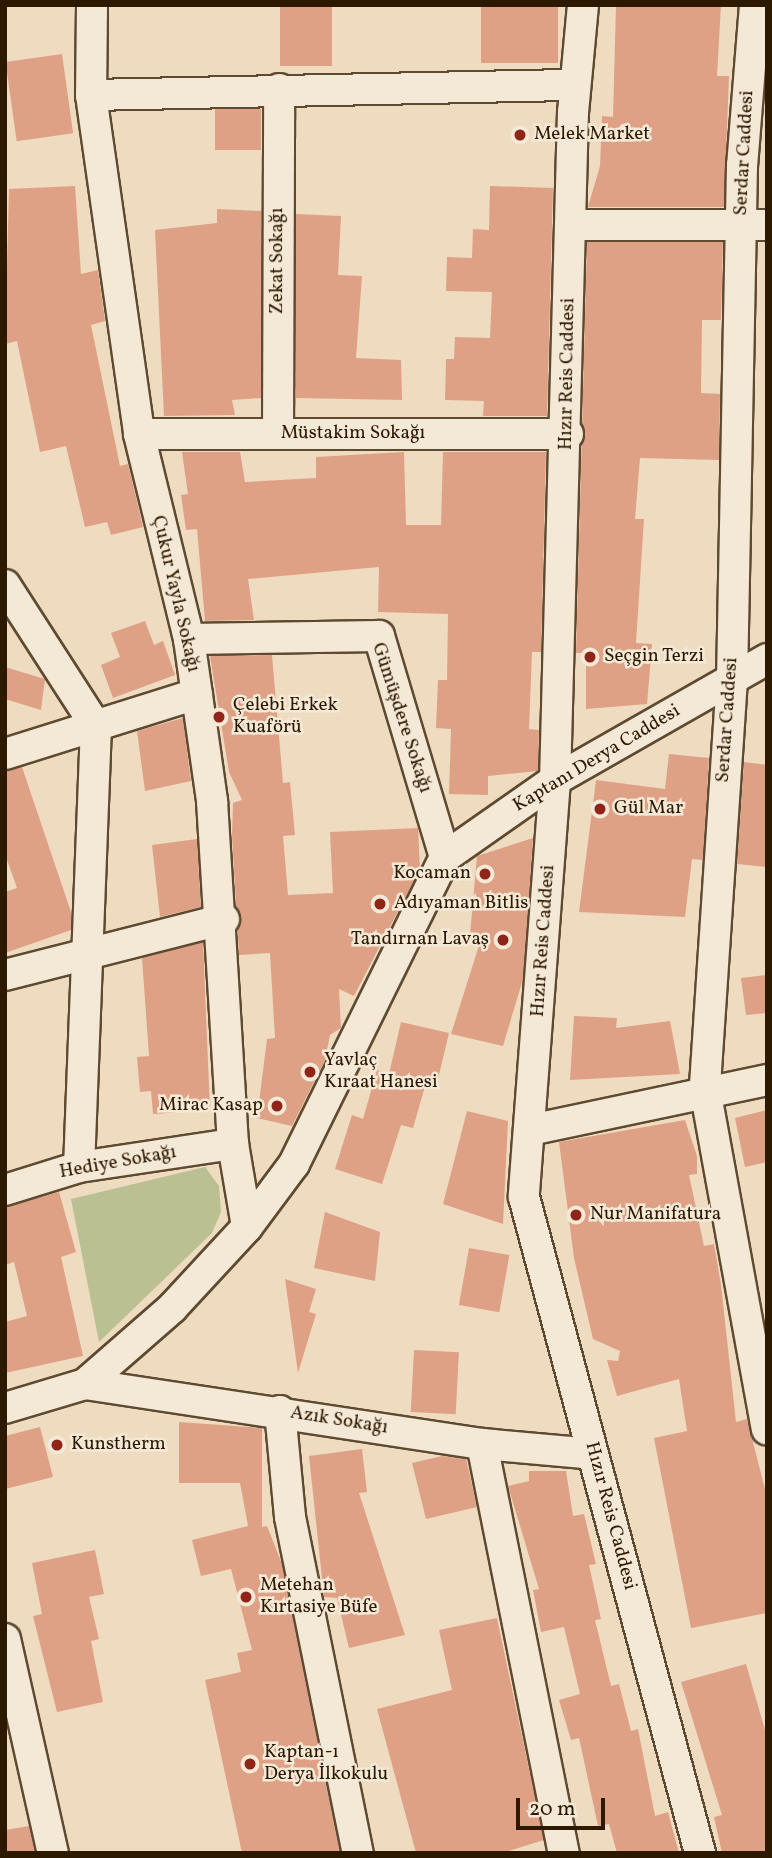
<!DOCTYPE html>
<html>
<head>
<meta charset="utf-8">
<style>
	body { margin:0 }
	#map { position:relative; width:772px; height:1858px; overflow:hidden; background:#eedbc0; font-family:Vollkorn,serif }
	div>[style] { position:absolute }
	.green>* { inset:0; background:#bac092 }
	.building>* { inset:0; background:#dfa186; transform-origin:0 0 }
	.roads { filter:drop-shadow(2px 0 #5d4a30) drop-shadow(-2px 0 #5d4a30) drop-shadow(0 2px #5d4a30) drop-shadow(0 -2px #5d4a30) }
	.minor>* { height:30px; margin:-15px; padding:0 15px; transform-origin:15px; border-radius:15px; background:#f4e8d6 }
	.dots>* { width:19px; height:19px; translate:-50% -50%; box-sizing:border-box; border:4px solid #f4e8d6; border-radius:50% }
	span { translate:-50% -50%; white-space:nowrap; text-align:center; line-height:1.15; -webkit-text-stroke:5px #f4e8d6; paint-order:stroke }
	.poi-label { font-size:19px; color:#2d1900 }
	.left { translate:0 -50%; text-align:left }
	.right { translate:-100% -50%; text-align:right }
	.street-label { font-size:19px; color:#2d1900 }
	.frame { position:absolute; inset:0; border:7px solid #2d1900; pointer-events:none }
	.scale { position:absolute; left:516px; top:1798px; width:89px; height:32px; box-sizing:border-box; border:4px solid #2d1900; border-top:0; padding-left:9px; font-size:21px; line-height:24px; white-space:nowrap; color:#2d1900; -webkit-text-stroke:5px #f4e8d6; paint-order:stroke }
</style>
</head>
<body>
<div id="map">
	<div class="green">
		<div style="clip-path:polygon(205px 1167px,219px 1186px,221px 1212px,212px 1233px,99px 1342px,71px 1199px)"></div>
	</div>
	<div class="building">
		<div style="left:280px;top:5px;width:52px;height:61px"></div>
		<div style="left:481px;top:5px;width:77px;height:58px"></div>
		<div style="clip-path:polygon(616px 5px,721px 5px,717px 76px,729px 76px,724px 207px,588px 207px,600px 166px,602px 116px,613px 117px)"></div>
		<div style="left:62px;top:54px;width:80px;height:57px;rotate:82deg"></div>
		<div style="left:261px;top:109px;width:41px;height:46px;rotate:90deg"></div>
		<div style="clip-path:polygon(75px 186px,81px 274px,98px 270px,105px 321px,91px 325px,120px 466px,128px 464px,143px 527px,111px 535px,107px 522px,85px 527px,66px 446px,40px 452px,17px 341px,5px 344px,9px 189px)"></div>
		<div style="clip-path:polygon(490px 186px,553px 188px,547px 416px,483px 416px,484px 401px,445px 400px,446px 359px,454px 359px,455px 337px,490px 338px,492px 292px,446px 291px,447px 257px,472px 258px,473px 229px,489px 230px)"></div>
		<div style="clip-path:polygon(217px 209px,261px 211px,261px 398px,232px 400px,235px 415px,164px 416px,155px 230px,217px 223px)"></div>
		<div style="clip-path:polygon(296px 214px,341px 216px,338px 275px,362px 276px,356px 358px,401px 360px,402px 400px,296px 398px)"></div>
		<div style="clip-path:polygon(587px 242px,723px 242px,721px 320px,702px 320px,701px 393px,720px 394px,719px 460px,640px 458px,635px 519px,644px 519px,636px 643px,652px 644px,647px 704px,586px 709px,586px 653px,576px 653px)"></div>
		<div style="clip-path:polygon(182px 452px,240px 452px,245px 482px,316px 478px,316px 457px,404px 452px,406px 525px,441px 525px,443px 452px,546px 452px,541px 652px,532px 652px,529px 729px,539px 730px,538px 771px,488px 776px,488px 795px,449px 794px,451px 729px,436px 728px,438px 680px,447px 680px,448px 614px,378px 612px,379px 567px,248px 579px,254px 620px,205px 621px,197px 529px,186px 530px,181px 495px,188px 494px)"></div>
		<div style="clip-path:polygon(145px 621px,154px 645px,163px 641px,175px 675px,113px 698px,101px 665px,120px 657px,111px 633px)"></div>
		<div style="clip-path:polygon(272px 655px,283px 783px,290px 782px,295px 835px,283px 836px,288px 895px,333px 893px,330px 832px,418px 828px,420px 869px,354px 996px,339px 989px,341px 1028px,330px 1035px,325px 1060px,292px 1126px,257px 1118px,267px 1039px,275px 1038px,270px 953px,239px 955px,232px 835px,233px 803px,242px 800px,229px 772px,210px 656px)"></div>
		<div style="clip-path:polygon(5px 667px,45px 679px,41px 710px,5px 699px)"></div>
		<div style="clip-path:polygon(183px 718px,191px 781px,145px 791px,137px 731px)"></div>
		<div style="clip-path:polygon(669px 754px,709px 758px,703px 860px,692px 859px,685px 917px,579px 912px,596px 780px,665px 789px)"></div>
		<div style="clip-path:polygon(744px 762px,767px 765px,767px 867px,737px 864px)"></div>
		<div style="clip-path:polygon(22px 767px,71px 912px,71px 930px,5px 953px,5px 892px,17px 888px,5px 854px,5px 771px)"></div>
		<div style="clip-path:polygon(533px 838px,523px 979px,503px 1046px,451px 1034px,482px 936px,470px 935px,477px 856px)"></div>
		<div style="clip-path:polygon(197px 839px,201px 907px,160px 917px,152px 845px)"></div>
		<div style="clip-path:polygon(203px 942px,210px 1110px,153px 1114px,151px 1091px,140px 1092px,137px 1057px,149px 1056px,142px 958px)"></div>
		<div style="clip-path:polygon(767px 975px,767px 1013px,746px 1015px,741px 978px)"></div>
		<div style="clip-path:polygon(574px 1016px,617px 1018px,616px 1028px,670px 1021px,680px 1074px,570px 1080px)"></div>
		<div style="clip-path:polygon(401px 1022px,449px 1033px,438px 1079px,428px 1076px,413px 1128px,401px 1125px,382px 1184px,335px 1169px,352px 1115px,363px 1119px,377px 1070px,389px 1074px)"></div>
		<div style="clip-path:polygon(767px 1110px,767px 1162px,745px 1167px,735px 1118px)"></div>
		<div style="clip-path:polygon(467px 1111px,508px 1121px,503px 1224px,443px 1204px)"></div>
		<div style="clip-path:polygon(685px 1120px,697px 1156px,697px 1174px,689px 1175px,704px 1246px,714px 1244px,721px 1285px,736px 1422px,747px 1419px,767px 1497px,767px 1613px,691px 1628px,654px 1438px,687px 1431px,679px 1379px,617px 1396px,607px 1360px,618px 1361px,620px 1351px,593px 1339px,574px 1258px,559px 1142px)"></div>
		<div style="clip-path:polygon(59px 1192px,76px 1252px,61px 1257px,83px 1356px,5px 1373px,5px 1322px,27px 1316px,14px 1262px,5px 1265px,5px 1207px)"></div>
		<div style="clip-path:polygon(325px 1212px,380px 1232px,375px 1281px,314px 1268px)"></div>
		<div style="left:469px;top:1248px;width:41px;height:58px;rotate:10deg"></div>
		<div style="clip-path:polygon(285px 1279px,316px 1289px,309px 1312px,316px 1314px,298px 1373px)"></div>
		<div style="left:414px;top:1350px;width:45px;height:62px;rotate:3deg"></div>
		<div style="clip-path:polygon(179px 1422px,262px 1428px,262px 1527px,267px 1526px,282px 1564px,340px 1853px,242px 1853px,205px 1680px,241px 1672px,237px 1653px,252px 1650px,231px 1569px,201px 1576px,192px 1540px,248px 1526px,240px 1483px,179px 1483px)"></div>
		<div style="clip-path:polygon(40px 1427px,53px 1477px,5px 1489px,5px 1436px)"></div>
		<div style="clip-path:polygon(362px 1449px,367px 1492px,359px 1493px,405px 1635px,349px 1648px,337px 1598px,324px 1597px,309px 1456px)"></div>
		<div style="clip-path:polygon(442px 1456px,466px 1459px,477px 1507px,426px 1519px,412px 1463px)"></div>
		<div style="clip-path:polygon(529px 1471px,566px 1471px,573px 1516px,584px 1514px,596px 1564px,589px 1565px,601px 1619px,595px 1620px,611px 1686px,619px 1684px,631px 1731px,638px 1729px,655px 1816px,668px 1812px,679px 1853px,617px 1853px,609px 1824px,598px 1826px,579px 1738px,571px 1740px,559px 1700px,580px 1694px,564px 1627px,541px 1632px,533px 1590px,539px 1589px,508px 1486px,529px 1481px)"></div>
		<div style="clip-path:polygon(95px 1550px,104px 1594px,89px 1597px,99px 1639px,91px 1641px,103px 1702px,57px 1712px,33px 1616px,42px 1614px,32px 1563px)"></div>
		<div style="clip-path:polygon(497px 1618px,544px 1840px,502px 1853px,416px 1853px,377px 1709px,452px 1690px,439px 1630px)"></div>
		<div style="clip-path:polygon(746px 1664px,767px 1737px,767px 1853px,722px 1853px,714px 1817px,722px 1815px,681px 1682px)"></div>
		<div style="clip-path:polygon(29px 1826px,35px 1853px,5px 1853px,5px 1830px)"></div>
	</div>
	<div class="roads">
		<div class="minor">
			<div style="left:92px;top:5px;width:90px;rotate:90.6deg"></div>
			<div style="left:91px;top:95px;width:342px;rotate:81.9deg"></div>
			<div style="left:139px;top:434px;width:211px;rotate:76.3deg"></div>
			<div style="left:189px;top:639px;width:164px;rotate:81.9deg"></div>
			<div style="left:212px;top:801px;width:344px;rotate:86.5deg"></div>
			<div style="left:233px;top:1144px;width:84px;rotate:80.4deg"></div>
			<div style="left:583px;top:5px;width:107px;rotate:95.3deg"></div>
			<div style="left:573px;top:112px;width:668px;rotate:91.54deg"></div>
			<div style="left:555px;top:780px;width:418px;rotate:94.3deg"></div>
			<div style="left:524px;top:1197px;width:679px;rotate:74.98deg"></div>
			<div style="left:755px;top:5px;width:161px;rotate:94.6deg"></div>
			<div style="left:742px;top:165px;width:514px;rotate:91.11deg"></div>
			<div style="left:732px;top:679px;width:411px;rotate:93.8deg"></div>
			<div style="left:705px;top:1089px;width:346px;rotate:79.7deg"></div>
			<div style="left:91px;top:95px;width:484px;rotate:-1.2deg"></div>
			<div style="left:571px;top:225px;width:196px"></div>
			<div style="left:139px;top:434px;width:429px"></div>
			<div style="left:278px;top:434px;width:345px;rotate:-89.8deg"></div>
			<div style="left:5px;top:585px;width:168px;rotate:57.2deg"></div>
			<div style="left:96px;top:726px;width:441px;rotate:92.2deg"></div>
			<div style="left:189px;top:639px;width:190px;rotate:-0.9deg"></div>
			<div style="left:379px;top:636px;width:231px;rotate:73.4deg"></div>
			<div style="left:5px;top:754px;width:201px;rotate:-17.4deg"></div>
			<div style="left:5px;top:975px;width:226px;rotate:-14.3deg"></div>
			<div style="left:530px;top:1130px;width:242px;rotate:-11.9deg"></div>
			<div style="left:5px;top:1190px;width:77px;rotate:-17.3deg"></div>
			<div style="left:79px;top:1167px;width:156px;rotate:-8.5deg"></div>
			<div style="left:85px;top:1384px;width:402px;rotate:8.6deg"></div>
			<div style="left:482px;top:1444px;width:111px;rotate:5.1deg"></div>
			<div style="left:5px;top:1408px;width:84px;rotate:-16.7deg"></div>
			<div style="left:85px;top:1384px;width:116px;rotate:-41.1deg"></div>
			<div style="left:172px;top:1308px;width:110px;rotate:-47.2deg"></div>
			<div style="left:247px;top:1227px;width:79px;rotate:-53.3deg"></div>
			<div style="left:294px;top:1164px;width:342px;rotate:-63.8deg"></div>
			<div style="left:445px;top:857px;width:134px;rotate:-35deg"></div>
			<div style="left:555px;top:780px;width:244px;rotate:-29.7deg"></div>
			<div style="left:280px;top:1411px;width:106px;rotate:84.6deg"></div>
			<div style="left:290px;top:1517px;width:343px;rotate:78.6deg"></div>
			<div style="left:482px;top:1444px;width:417px;rotate:78.7deg"></div>
			<div style="left:5px;top:1639px;width:219px;rotate:77.4deg"></div>
		</div>
	</div>
	<div class="dots">
		<div style="left:520px;top:135px;background:#8f2418"></div>
		<div style="left:590px;top:657px;background:#8f2418"></div>
		<div style="left:219px;top:717px;background:#8f2418"></div>
		<div style="left:600px;top:809px;background:#8f2418"></div>
		<div style="left:485px;top:874px;background:#8f2418"></div>
		<div style="left:380px;top:904px;background:#8f2418"></div>
		<div style="left:503px;top:940px;background:#8f2418"></div>
		<div style="left:310px;top:1072px;background:#8f2418"></div>
		<div style="left:277px;top:1106px;background:#8f2418"></div>
		<div style="left:576px;top:1215px;background:#8f2418"></div>
		<div style="left:57px;top:1445px;background:#8f2418"></div>
		<div style="left:246px;top:1597px;background:#8f2418"></div>
		<div style="left:250px;top:1764px;background:#8f2418"></div>
	</div>
	<div class="poi-label">
		<span class="left" style="left:534px;top:135px">Melek Market</span>
		<span class="left" style="left:604px;top:657px">Seçgin Terzi</span>
		<span class="left" style="left:233px;top:717px">Çelebi Erkek<br>Kuaförü</span>
		<span class="left" style="left:614px;top:809px">Gül Mar</span>
		<span class="right" style="left:471px;top:874px">Kocaman</span>
		<span class="left" style="left:394px;top:904px">Adıyaman Bitlis</span>
		<span class="right" style="left:489px;top:940px">Tandırnan Lavaş</span>
		<span class="left" style="left:324px;top:1072px">Yavlaç<br>Kıraat Hanesi</span>
		<span class="right" style="left:263px;top:1106px">Mirac Kasap</span>
		<span class="left" style="left:590px;top:1215px">Nur Manifatura</span>
		<span class="left" style="left:71px;top:1445px">Kunstherm</span>
		<span class="left" style="left:260px;top:1597px">Metehan<br>Kırtasiye Büfe</span>
		<span class="left" style="left:264px;top:1764px">Kaptan-ı<br>Derya İlkokulu</span>
	</div>
	<div class="street-label">
		<span style="left:745px;top:153px;rotate:-87deg">Serdar Caddesi</span>
		<span style="left:278px;top:261px;rotate:-90deg">Zekat Sokağı</span>
		<span style="left:568px;top:374px;rotate:-89deg">Hızır Reis Caddesi</span>
		<span style="left:353px;top:434px">Müstakim Sokağı</span>
		<span style="left:175px;top:594px;rotate:77deg">Çukur Yayla Sokağı</span>
		<span style="left:401px;top:718px;rotate:72deg">Gümüşdere Sokağı</span>
		<span style="left:728px;top:720px;rotate:-86deg">Serdar Caddesi</span>
		<span style="left:597px;top:759px;rotate:-31deg">Kaptanı Derya Caddesi</span>
		<span style="left:544px;top:941px;rotate:-86deg">Hızır Reis Caddesi</span>
		<span style="left:118px;top:1163px;rotate:-10deg">Hediye Sokağı</span>
		<span style="left:339px;top:1421px;rotate:9deg">Azık Sokağı</span>
		<span style="left:610px;top:1516px;rotate:75deg">Hızır Reis Caddesi</span>
	</div>
	<div class="frame"></div>
	<div class="scale">20 m</div>
</div>
</body>
</html>
